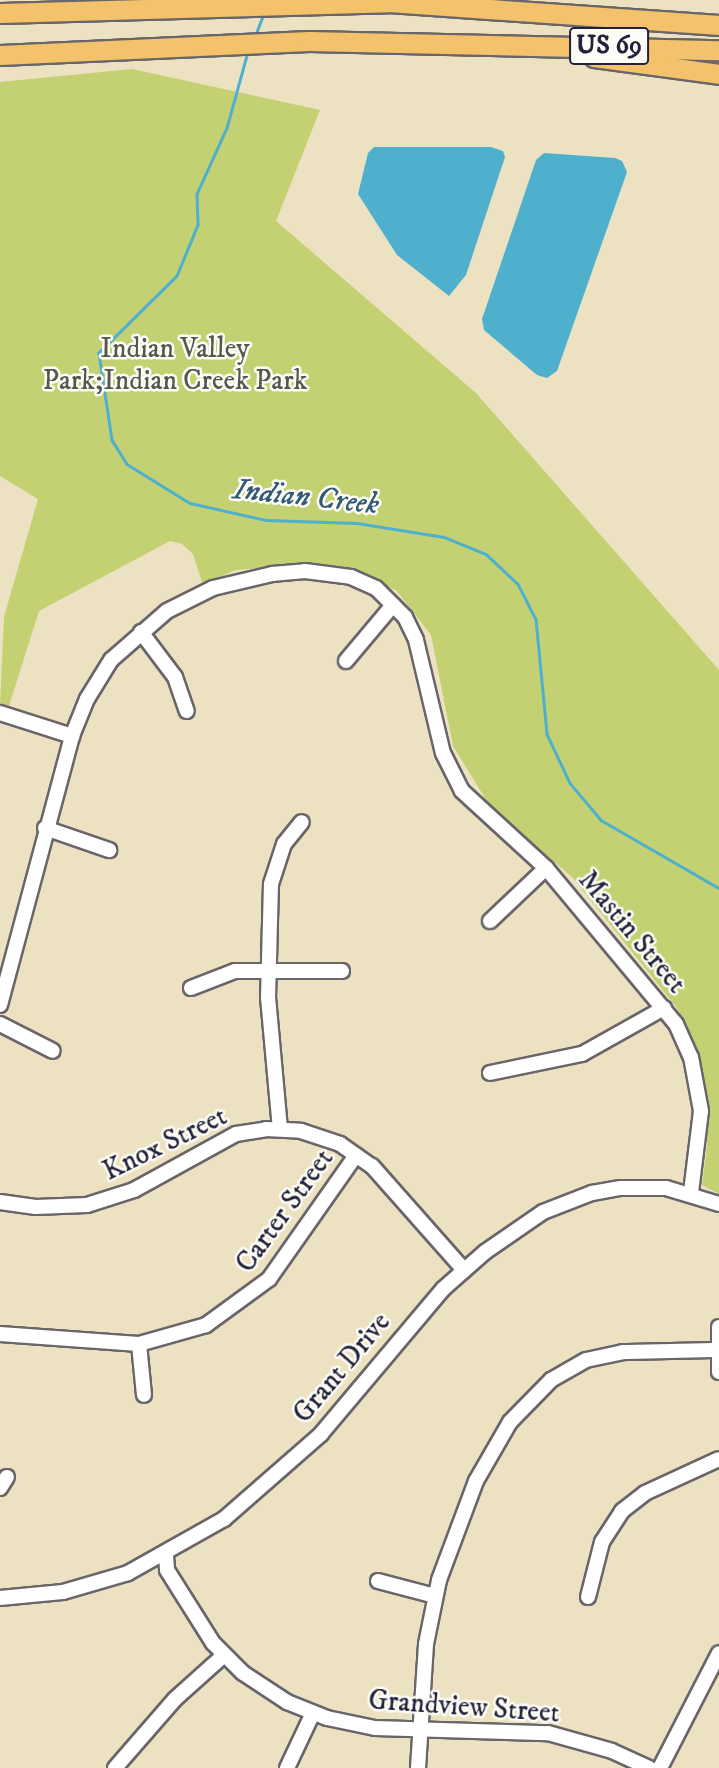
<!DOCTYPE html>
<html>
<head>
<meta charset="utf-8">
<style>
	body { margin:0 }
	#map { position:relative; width:719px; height:1768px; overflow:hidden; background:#ece2c1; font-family:"IM FELL DW Pica",serif }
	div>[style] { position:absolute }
	.green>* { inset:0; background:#c4d173 }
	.water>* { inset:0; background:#4eb0cd }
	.stream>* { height:2.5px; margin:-1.25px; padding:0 1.25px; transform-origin:1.25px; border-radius:1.25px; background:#4eb0cd }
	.roads { filter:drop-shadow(2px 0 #69656a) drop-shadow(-2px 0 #69656a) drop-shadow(0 2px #69656a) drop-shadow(0 -2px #69656a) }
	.minor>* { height:14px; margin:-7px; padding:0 7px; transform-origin:7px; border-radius:7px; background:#fff }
	.highway>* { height:19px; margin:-9.5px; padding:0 9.5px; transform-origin:9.5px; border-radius:9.5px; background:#f3c26a }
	span { translate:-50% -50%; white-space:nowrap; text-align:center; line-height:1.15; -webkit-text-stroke:5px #fdfcf7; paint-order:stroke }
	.shield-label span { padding:2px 5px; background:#fdfcf7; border:2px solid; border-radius:5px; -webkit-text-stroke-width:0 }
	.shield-label { font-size:26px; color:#22223b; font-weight:700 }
	.park-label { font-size:28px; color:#53574c }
	.street-label { font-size:28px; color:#22223b }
	.water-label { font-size:30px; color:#345b75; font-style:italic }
</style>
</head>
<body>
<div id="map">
	<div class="green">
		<div style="clip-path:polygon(132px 69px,320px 110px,276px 221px,476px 393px,719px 670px,719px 1194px,702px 1185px,707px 1146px,705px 1085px,697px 1049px,677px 1008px,572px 877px,491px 808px,453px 746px,431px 635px,396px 590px,322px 564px,235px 570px,203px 585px,193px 554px,182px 544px,170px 541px,39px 611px,8px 709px,0 706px,4px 617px,38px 499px,0 476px,0 82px)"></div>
	</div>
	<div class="water">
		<div style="clip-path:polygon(374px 147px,491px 147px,503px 151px,505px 157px,466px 275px,449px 296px,397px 255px,358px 194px,368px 153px)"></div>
		<div style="clip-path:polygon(544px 153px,615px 158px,622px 161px,627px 172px,557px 371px,547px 378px,537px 375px,484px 330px,482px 319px,536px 160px)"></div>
	</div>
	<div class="stream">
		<div style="left:255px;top:36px;width:25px;rotate:-69deg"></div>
		<div style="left:248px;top:52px;width:79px;rotate:105.4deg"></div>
		<div style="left:227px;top:128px;width:72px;rotate:114.4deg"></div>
		<div style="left:197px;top:194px;width:31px;rotate:88deg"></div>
		<div style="left:198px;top:225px;width:55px;rotate:112.4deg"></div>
		<div style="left:177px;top:276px;width:110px;rotate:135.4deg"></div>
		<div style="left:99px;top:353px;width:88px;rotate:81.5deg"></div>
		<div style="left:112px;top:440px;width:28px;rotate:58deg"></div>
		<div style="left:127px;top:464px;width:74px;rotate:31.8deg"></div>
		<div style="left:190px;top:503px;width:78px;rotate:12.6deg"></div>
		<div style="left:266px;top:520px;width:91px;rotate:1.9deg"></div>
		<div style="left:357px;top:523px;width:88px;rotate:9.1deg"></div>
		<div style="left:444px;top:537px;width:45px;rotate:22deg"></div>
		<div style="left:486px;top:554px;width:44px;rotate:43.2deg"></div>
		<div style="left:518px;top:584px;width:39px;rotate:63deg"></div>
		<div style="left:536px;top:619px;width:116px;rotate:84.5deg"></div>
		<div style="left:547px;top:734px;width:54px;rotate:64.9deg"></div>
		<div style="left:570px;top:783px;width:48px;rotate:50deg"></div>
		<div style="left:601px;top:820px;width:136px;rotate:30deg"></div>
	</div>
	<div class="roads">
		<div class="minor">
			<div style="left:141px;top:632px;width:56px;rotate:52.9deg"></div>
			<div style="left:175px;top:677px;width:36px;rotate:71deg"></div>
			<div style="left:346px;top:661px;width:73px;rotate:-50deg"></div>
			<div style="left:0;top:713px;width:76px;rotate:17.7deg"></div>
			<div style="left:45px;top:828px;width:68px;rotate:19deg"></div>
			<div style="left:490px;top:921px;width:77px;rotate:-43.4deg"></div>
			<div style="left:191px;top:988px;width:47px;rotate:-21.1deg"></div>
			<div style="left:235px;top:971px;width:107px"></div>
			<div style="left:0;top:1005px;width:278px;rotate:-75deg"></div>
			<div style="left:72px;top:736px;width:40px;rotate:-68deg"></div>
			<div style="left:87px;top:699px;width:46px;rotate:-58.4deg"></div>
			<div style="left:111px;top:660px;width:74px;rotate:-41.2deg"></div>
			<div style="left:167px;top:611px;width:51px;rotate:-26.6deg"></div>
			<div style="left:213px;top:588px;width:61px;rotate:-13.3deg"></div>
			<div style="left:272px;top:574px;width:33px;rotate:-5deg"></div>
			<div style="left:305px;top:571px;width:46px;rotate:7.4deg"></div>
			<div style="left:351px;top:577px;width:27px;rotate:24deg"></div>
			<div style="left:376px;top:588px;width:41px;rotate:45deg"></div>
			<div style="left:405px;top:617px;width:25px;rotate:64deg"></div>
			<div style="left:416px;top:640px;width:116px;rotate:76.6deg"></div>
			<div style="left:443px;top:753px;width:42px;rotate:63.4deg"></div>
			<div style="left:462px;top:791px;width:114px;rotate:42.5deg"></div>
			<div style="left:546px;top:868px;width:203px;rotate:50.2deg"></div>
			<div style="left:676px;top:1024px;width:36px;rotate:66deg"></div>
			<div style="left:691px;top:1057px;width:55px;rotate:79.5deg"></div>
			<div style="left:701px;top:1111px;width:83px;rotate:97deg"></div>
			<div style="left:0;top:1024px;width:59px;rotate:27deg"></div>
			<div style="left:490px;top:1073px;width:94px;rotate:-11.7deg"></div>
			<div style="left:582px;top:1054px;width:94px;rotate:-29.3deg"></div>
			<div style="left:280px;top:1129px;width:132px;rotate:-95.2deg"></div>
			<div style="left:268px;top:998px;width:114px;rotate:-88.5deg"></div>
			<div style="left:271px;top:884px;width:42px;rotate:-72deg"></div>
			<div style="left:284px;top:844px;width:28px;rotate:-51deg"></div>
			<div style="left:0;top:1202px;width:36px;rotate:8deg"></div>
			<div style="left:36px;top:1207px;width:51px;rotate:-2.2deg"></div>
			<div style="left:87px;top:1205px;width:49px;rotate:-17.7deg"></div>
			<div style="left:134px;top:1190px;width:116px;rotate:-28.8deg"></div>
			<div style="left:236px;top:1134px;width:30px;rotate:-9deg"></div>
			<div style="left:266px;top:1129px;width:35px;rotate:3deg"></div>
			<div style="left:301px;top:1131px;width:41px;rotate:18.4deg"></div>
			<div style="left:340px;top:1144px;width:39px;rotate:35deg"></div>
			<div style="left:372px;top:1166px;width:139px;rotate:48.5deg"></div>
			<div style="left:719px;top:1327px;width:45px;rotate:90deg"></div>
			<div style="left:0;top:1334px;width:139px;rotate:4.1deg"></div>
			<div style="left:139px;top:1344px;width:70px;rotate:-15.8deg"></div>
			<div style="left:206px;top:1325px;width:78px;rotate:-36.1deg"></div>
			<div style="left:269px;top:1279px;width:151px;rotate:-54.9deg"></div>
			<div style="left:139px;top:1344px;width:51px;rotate:84.4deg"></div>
			<div style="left:0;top:1488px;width:13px;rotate:-58deg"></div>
			<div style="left:166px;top:1555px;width:15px;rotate:86deg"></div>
			<div style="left:167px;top:1570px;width:86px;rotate:57.8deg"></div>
			<div style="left:213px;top:1643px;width:42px;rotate:45deg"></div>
			<div style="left:243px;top:1673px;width:53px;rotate:33.4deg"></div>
			<div style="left:287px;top:1702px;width:43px;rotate:21.8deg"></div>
			<div style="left:327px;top:1718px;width:49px;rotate:11.8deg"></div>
			<div style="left:375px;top:1728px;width:173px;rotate:1.7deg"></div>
			<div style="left:548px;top:1733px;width:66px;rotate:15.7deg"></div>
			<div style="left:612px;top:1751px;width:41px;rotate:24.7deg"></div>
			<div style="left:378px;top:1581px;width:59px;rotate:14.7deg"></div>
			<div style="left:588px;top:1597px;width:57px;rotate:-75.7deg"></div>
			<div style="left:602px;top:1542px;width:37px;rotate:-57deg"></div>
			<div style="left:622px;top:1511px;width:29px;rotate:-38deg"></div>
			<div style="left:645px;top:1493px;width:81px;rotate:-24.7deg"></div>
			<div style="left:0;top:1598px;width:63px;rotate:-5.4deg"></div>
			<div style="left:63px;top:1592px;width:68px;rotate:-16.3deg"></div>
			<div style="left:128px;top:1573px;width:110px;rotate:-29.4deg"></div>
			<div style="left:224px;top:1519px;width:129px;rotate:-41.2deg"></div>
			<div style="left:321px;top:1434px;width:189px;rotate:-49.9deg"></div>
			<div style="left:443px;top:1289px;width:56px;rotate:-41.4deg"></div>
			<div style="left:485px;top:1252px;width:70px;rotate:-34.6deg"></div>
			<div style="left:543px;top:1212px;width:53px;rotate:-21.2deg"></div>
			<div style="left:592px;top:1193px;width:29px;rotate:-10deg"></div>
			<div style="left:621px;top:1188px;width:45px"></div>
			<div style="left:666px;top:1188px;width:55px;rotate:16.8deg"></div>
			<div style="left:115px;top:1768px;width:91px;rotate:-49deg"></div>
			<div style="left:175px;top:1699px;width:66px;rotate:-41.9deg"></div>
			<div style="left:287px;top:1768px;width:61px;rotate:-64.7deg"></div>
			<div style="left:418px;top:1768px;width:124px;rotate:-86.3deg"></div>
			<div style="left:426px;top:1644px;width:65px;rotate:-78.5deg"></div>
			<div style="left:439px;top:1580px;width:106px;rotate:-69.5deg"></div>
			<div style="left:476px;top:1481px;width:68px;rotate:-60deg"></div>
			<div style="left:510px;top:1422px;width:59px;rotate:-45.7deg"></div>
			<div style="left:551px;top:1380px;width:40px;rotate:-29.7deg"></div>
			<div style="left:586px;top:1360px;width:38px;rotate:-12deg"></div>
			<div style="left:623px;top:1352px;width:95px;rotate:-1.2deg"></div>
			<div style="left:660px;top:1768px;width:129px;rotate:-62.8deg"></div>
		</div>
		<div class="highway">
			<div style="left:0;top:13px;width:389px;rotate:-1.6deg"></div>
			<div style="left:389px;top:2px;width:331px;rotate:4deg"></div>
			<div style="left:0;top:55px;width:309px;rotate:-2.6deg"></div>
			<div style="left:309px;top:41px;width:410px;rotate:1.3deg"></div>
			<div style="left:594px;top:57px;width:126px;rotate:7.7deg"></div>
		</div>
	</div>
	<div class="shield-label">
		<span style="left:609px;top:46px">US 69</span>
	</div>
	<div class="park-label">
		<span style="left:175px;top:365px">Indian Valley<br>Park;Indian Creek Park</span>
	</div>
	<div class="street-label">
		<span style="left:632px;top:932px;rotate:50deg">Mastin Street</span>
		<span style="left:165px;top:1144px;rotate:-26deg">Knox Street</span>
		<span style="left:285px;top:1211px;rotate:-54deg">Carter Street</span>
		<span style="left:342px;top:1368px;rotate:-50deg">Grant Drive</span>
		<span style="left:464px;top:1707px;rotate:4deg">Grandview Street</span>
	</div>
	<div class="water-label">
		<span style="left:306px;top:498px;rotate:6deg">Indian Creek</span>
	</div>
</div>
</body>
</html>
